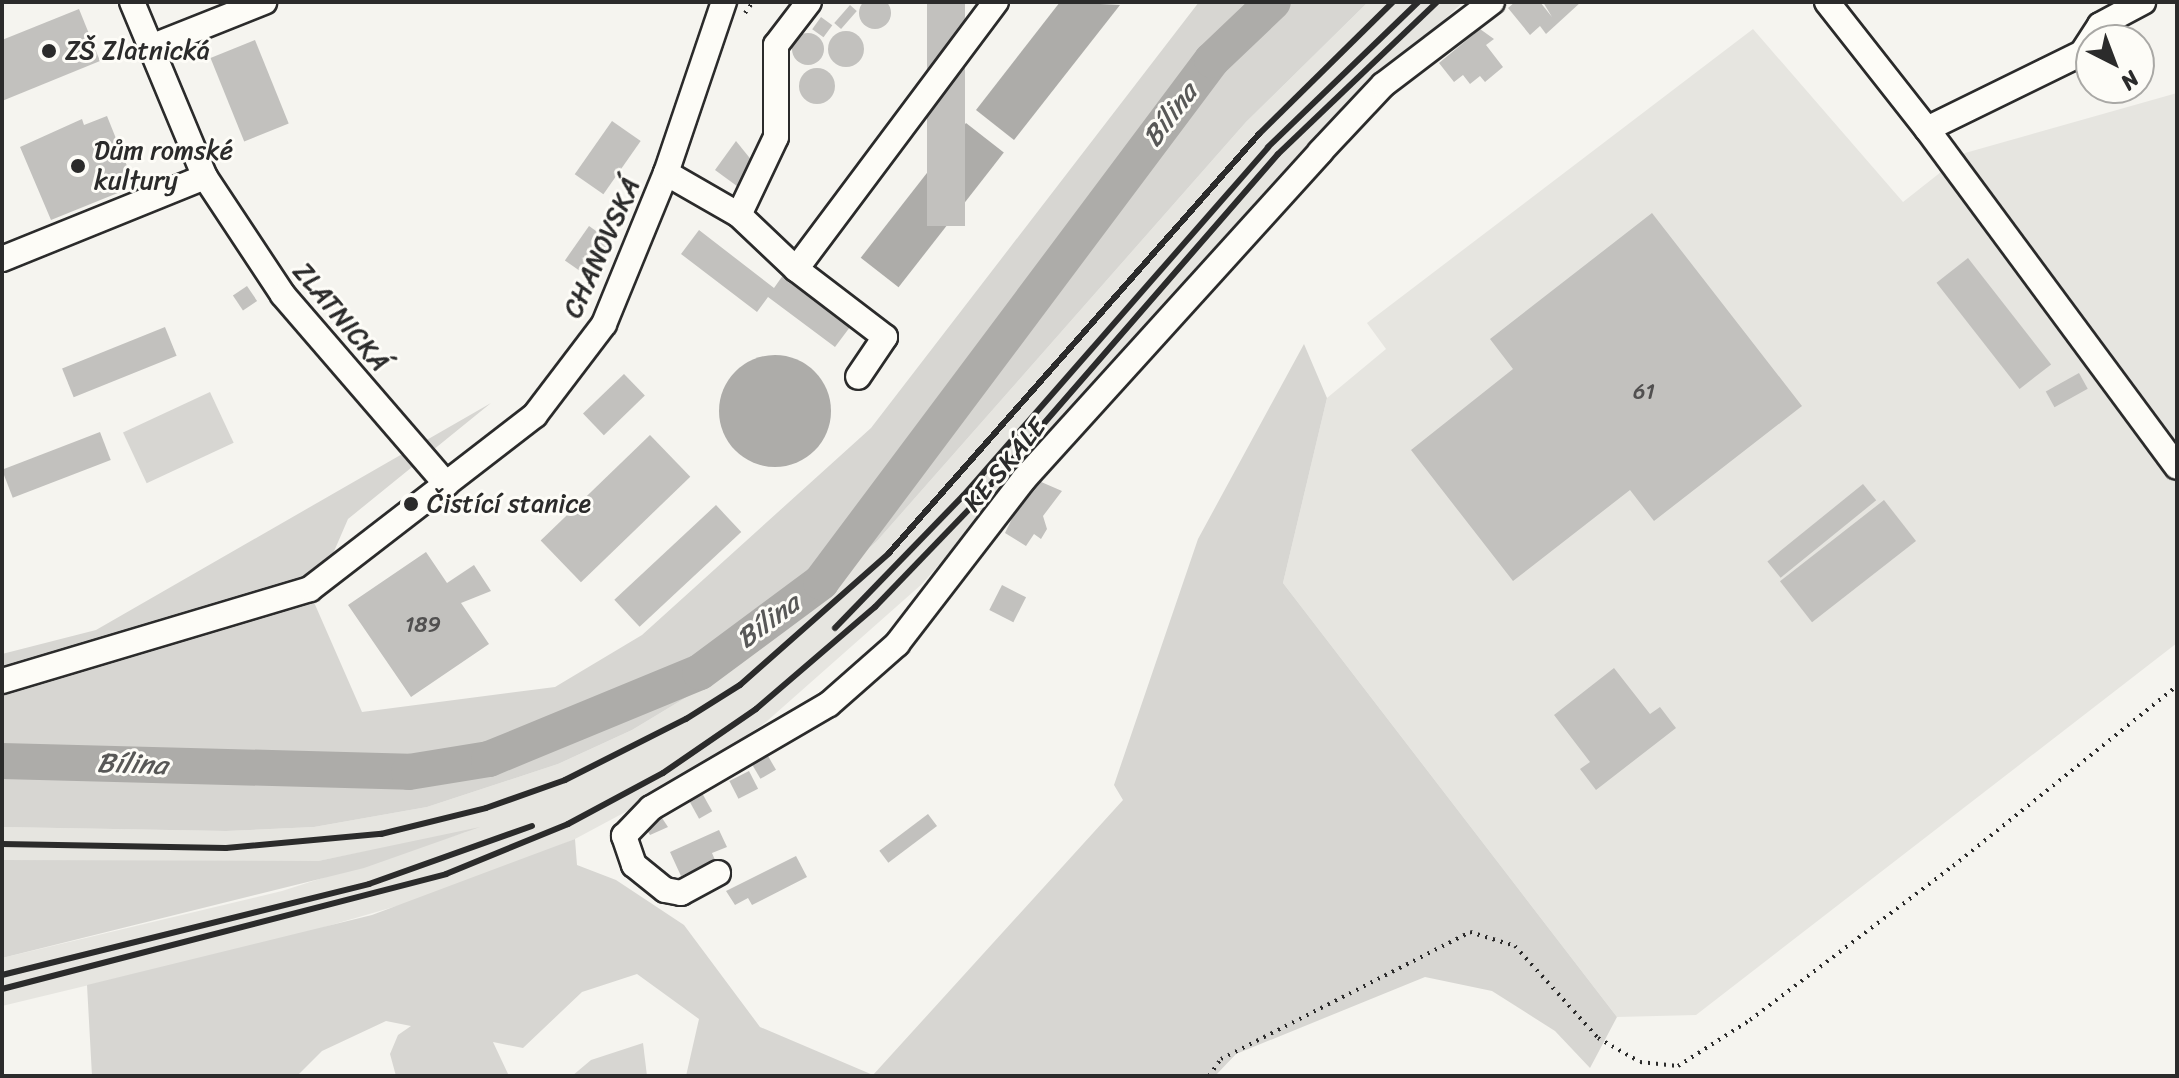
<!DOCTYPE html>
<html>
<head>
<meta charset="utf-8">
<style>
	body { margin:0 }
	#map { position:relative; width:2179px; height:1078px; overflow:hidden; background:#f5f4ef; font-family:Sriracha,sans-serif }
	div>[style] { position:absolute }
	.built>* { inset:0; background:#e6e5e0 }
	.green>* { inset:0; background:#d7d6d2; transform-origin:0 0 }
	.water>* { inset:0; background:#adaca9; transform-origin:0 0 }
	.round { border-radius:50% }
	.river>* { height:36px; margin:-18px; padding:0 18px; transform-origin:18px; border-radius:18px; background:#adaca9 }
	.building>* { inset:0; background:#c2c1be; transform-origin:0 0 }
	.path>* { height:4px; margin-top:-2px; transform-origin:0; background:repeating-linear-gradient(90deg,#2b2b2b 0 2px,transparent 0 8px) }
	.roads { filter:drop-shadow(2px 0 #2b2b2b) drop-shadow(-2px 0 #2b2b2b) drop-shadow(0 2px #2b2b2b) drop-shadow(0 -2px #2b2b2b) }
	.minor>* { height:24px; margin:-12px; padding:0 12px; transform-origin:12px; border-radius:12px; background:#fdfcf7 }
	.rail>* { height:6px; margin:-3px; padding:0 3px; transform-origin:3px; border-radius:3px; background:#2b2b2b }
	.dots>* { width:22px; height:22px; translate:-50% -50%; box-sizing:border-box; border:4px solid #fdfcf7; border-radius:50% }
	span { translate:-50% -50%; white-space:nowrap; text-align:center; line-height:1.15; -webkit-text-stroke:6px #fdfcf7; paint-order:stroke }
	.number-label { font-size:22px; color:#515050 }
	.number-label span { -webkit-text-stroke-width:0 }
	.poi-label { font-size:26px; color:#2b2b2b }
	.left { translate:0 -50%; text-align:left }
	.street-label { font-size:26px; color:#2b2b2b }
	.water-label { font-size:28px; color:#585857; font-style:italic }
	.frame { position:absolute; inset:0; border:4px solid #2b2b2b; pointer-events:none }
	.north { position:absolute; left:2075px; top:24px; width:80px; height:80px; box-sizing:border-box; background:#fdfcf7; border:2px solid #a9a8a5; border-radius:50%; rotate:138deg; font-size:22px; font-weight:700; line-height:32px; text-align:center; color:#2b2b2b }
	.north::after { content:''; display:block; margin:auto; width:28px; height:36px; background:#2b2b2b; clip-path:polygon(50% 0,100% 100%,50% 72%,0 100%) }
</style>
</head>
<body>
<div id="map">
	<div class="built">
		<div style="clip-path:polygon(1368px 2px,1463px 2px,1290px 166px,922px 584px,766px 722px,672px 787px,575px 839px,452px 890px,297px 935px,2px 1006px,2px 958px,282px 891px,469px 831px,318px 861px,226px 865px,2px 860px,2px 827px,226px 831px,314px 827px,427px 807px,558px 764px,632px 730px,730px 671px,877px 541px,1246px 122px)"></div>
		<div style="clip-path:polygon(1753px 29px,1903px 202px,1965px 153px,2177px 93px,2177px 643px,1696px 1015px,1617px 1017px,1283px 583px,1327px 398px,1386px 349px,1367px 323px)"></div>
	</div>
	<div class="green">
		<div style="clip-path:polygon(1199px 2px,1368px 2px,1246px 122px,877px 541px,730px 671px,632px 730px,558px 764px,427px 807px,314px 827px,226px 831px,2px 827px,2px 654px,96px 630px,491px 403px,348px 519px,313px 600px,362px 712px,555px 687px,642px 635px,871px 428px)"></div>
		<div style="clip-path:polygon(1304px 344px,1327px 398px,1283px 583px,1617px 1017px,1590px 1068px,1555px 1031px,1492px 991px,1425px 977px,1236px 1054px,1215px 1076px,686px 1076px,699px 1019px,637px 974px,582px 992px,523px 1048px,493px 1042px,509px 1076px,396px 1076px,390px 1054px,398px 1035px,411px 1026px,386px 1021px,322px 1051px,297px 1076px,92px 1076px,87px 985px,372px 915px,575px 839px,577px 865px,616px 880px,684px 925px,760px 1027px,873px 1075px,1123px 800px,1114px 785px,1198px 539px)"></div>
		<div style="left:210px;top:392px;width:56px;height:96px;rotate:65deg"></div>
		<div style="clip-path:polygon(480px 827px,364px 868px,2px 958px,2px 860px,318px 861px)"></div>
		<div style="clip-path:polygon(643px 1043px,647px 1076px,572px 1076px,591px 1060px)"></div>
	</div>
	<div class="water">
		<div style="clip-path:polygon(1060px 2px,1120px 5px,1014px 140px,976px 110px)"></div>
		<div style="left:966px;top:123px;width:48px;height:171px;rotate:38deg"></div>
		<div class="round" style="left:719px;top:355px;width:112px;height:112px"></div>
	</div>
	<div class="river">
		<div style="left:2px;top:761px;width:407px;rotate:1.5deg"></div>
		<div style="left:409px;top:772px;width:81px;rotate:-9.2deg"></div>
		<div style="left:489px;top:759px;width:228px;rotate:-22.4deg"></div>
		<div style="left:700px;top:672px;width:151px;rotate:-36.6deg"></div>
		<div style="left:821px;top:582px;width:652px;rotate:-53.17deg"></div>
		<div style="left:1212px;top:60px;width:84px;rotate:-43.6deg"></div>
	</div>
	<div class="building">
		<div class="round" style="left:859px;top:-3px;width:32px;height:32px"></div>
		<div style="left:927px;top:2px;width:38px;height:224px"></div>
		<div style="clip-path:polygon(1515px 2px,1540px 2px,1552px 17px,1543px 2px,1581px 2px,1546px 34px,1540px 26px,1530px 35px,1508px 8px)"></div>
		<div style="left:850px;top:5px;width:9px;height:24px;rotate:41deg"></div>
		<div style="clip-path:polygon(79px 9px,100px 61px,2px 101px,2px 40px)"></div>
		<div style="left:821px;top:17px;width:14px;height:15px;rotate:36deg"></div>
		<div style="clip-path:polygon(1480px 29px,1494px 39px,1486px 45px,1503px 67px,1485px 82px,1480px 76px,1470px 84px,1463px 75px,1454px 82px,1439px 63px)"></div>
		<div class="round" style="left:828px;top:31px;width:36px;height:36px"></div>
		<div class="round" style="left:792px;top:33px;width:32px;height:32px"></div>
		<div style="left:255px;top:40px;width:90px;height:48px;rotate:68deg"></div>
		<div class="round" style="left:799px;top:68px;width:36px;height:36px"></div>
		<div style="clip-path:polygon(107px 116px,135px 186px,51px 220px,20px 147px,82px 119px,84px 125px)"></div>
		<div style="left:612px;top:121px;width:35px;height:65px;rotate:35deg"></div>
		<div style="clip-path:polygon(736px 141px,757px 167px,741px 189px,715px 170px)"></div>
		<div style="clip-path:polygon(1652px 213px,1802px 406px,1654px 521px,1630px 490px,1513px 581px,1411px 450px,1513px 369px,1490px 339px)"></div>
		<div style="left:589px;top:226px;width:29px;height:42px;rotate:35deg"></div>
		<div style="clip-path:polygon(699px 230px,774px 288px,786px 271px,853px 323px,835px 347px,768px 297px,757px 312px,681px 254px)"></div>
		<div style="left:1968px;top:258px;width:135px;height:40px;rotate:52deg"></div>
		<div style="left:247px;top:286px;width:18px;height:17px;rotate:56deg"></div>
		<div style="left:165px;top:327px;width:31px;height:111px;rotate:68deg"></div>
		<div style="left:2079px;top:373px;width:18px;height:38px;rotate:61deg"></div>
		<div style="left:624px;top:374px;width:30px;height:57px;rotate:46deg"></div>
		<div style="left:100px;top:432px;width:30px;height:105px;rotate:69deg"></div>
		<div style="left:650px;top:435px;width:58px;height:152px;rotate:46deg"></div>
		<div style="clip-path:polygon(1032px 478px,1062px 491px,1043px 516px,1047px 529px,1041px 539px,1034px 534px,1026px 546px,1005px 533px)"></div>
		<div style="left:1863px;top:484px;width:21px;height:123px;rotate:51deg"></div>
		<div style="left:1884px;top:500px;width:52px;height:132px;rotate:52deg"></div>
		<div style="left:716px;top:505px;width:37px;height:139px;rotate:47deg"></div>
		<div style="clip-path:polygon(426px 552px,447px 583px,474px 565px,491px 591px,461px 603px,489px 644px,411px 697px,348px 605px)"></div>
		<div style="left:1002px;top:585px;width:27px;height:28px;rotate:27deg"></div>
		<div style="clip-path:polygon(1614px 668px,1650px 714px,1660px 707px,1676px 728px,1596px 790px,1580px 769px,1590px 762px,1554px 715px)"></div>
		<div style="left:768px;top:756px;width:16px;height:18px;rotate:60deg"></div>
		<div style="left:749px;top:771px;width:20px;height:22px;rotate:63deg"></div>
		<div style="left:702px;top:793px;width:21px;height:15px;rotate:61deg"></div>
		<div style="clip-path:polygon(656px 809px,668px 827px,650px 835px,640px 820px)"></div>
		<div style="left:928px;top:814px;width:15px;height:61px;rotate:53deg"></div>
		<div style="clip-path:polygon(719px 830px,727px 847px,712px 853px,715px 860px,681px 876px,670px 852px)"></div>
		<div style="clip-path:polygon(796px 856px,807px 877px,752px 905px,748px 898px,735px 905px,726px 891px)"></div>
	</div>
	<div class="path">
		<div style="left:745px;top:13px;width:14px;rotate:-54deg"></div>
		<div style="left:1209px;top:1076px;width:21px;rotate:-55deg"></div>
		<div style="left:1221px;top:1059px;width:280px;rotate:-27deg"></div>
		<div style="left:1470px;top:932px;width:47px;rotate:17.3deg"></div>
		<div style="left:1515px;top:946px;width:124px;rotate:47.9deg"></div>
		<div style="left:1598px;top:1038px;width:48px;rotate:29.7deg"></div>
		<div style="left:1640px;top:1062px;width:38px;rotate:6deg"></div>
		<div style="left:1678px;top:1066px;width:85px;rotate:-32.6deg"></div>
		<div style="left:1750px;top:1020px;width:255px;rotate:-37.2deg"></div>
		<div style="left:1953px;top:866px;width:287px;rotate:-38.8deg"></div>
	</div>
	<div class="roads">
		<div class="minor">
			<div style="left:132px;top:2px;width:190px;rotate:67.4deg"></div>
			<div style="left:1827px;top:2px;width:162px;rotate:51.8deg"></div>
			<div style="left:1927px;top:129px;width:173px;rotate:-26.1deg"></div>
			<div style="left:2082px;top:53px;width:33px;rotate:-57deg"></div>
			<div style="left:2100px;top:25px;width:49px;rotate:-28.1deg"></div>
			<div style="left:151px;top:47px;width:122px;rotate:-21.7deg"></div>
			<div style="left:1927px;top:129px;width:420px;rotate:53.5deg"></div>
			<div style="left:666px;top:173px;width:84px;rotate:29.9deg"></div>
			<div style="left:739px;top:215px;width:79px;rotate:43.5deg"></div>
			<div style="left:796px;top:269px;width:112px;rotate:37.4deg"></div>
			<div style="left:885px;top:337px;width:48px;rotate:124deg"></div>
			<div style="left:739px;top:215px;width:86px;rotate:-64.6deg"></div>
			<div style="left:776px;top:137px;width:92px;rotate:-90deg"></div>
			<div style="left:776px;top:45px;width:54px;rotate:-52.5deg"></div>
			<div style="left:2px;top:259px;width:219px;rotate:-22deg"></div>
			<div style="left:205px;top:177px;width:141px;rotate:56.5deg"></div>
			<div style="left:283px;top:295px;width:250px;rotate:49.2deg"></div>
			<div style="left:796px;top:269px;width:334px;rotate:-53.2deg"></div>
			<div style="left:2px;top:681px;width:321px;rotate:-16.6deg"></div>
			<div style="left:310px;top:589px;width:284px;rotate:-37.7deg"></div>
			<div style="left:535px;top:415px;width:114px;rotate:-52.8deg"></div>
			<div style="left:604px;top:324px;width:163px;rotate:-67.7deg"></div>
			<div style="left:666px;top:173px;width:181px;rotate:-71.3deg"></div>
			<div style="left:718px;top:873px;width:42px;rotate:151.6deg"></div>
			<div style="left:681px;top:893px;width:16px;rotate:-169deg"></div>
			<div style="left:665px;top:890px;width:40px;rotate:-141deg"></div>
			<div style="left:634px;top:865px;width:31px;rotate:-109deg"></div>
			<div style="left:624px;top:836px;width:39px;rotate:-46deg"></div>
			<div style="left:651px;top:808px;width:206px;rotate:-30.3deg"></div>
			<div style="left:829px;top:704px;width:91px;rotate:-41.4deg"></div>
			<div style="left:897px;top:644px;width:208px;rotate:-52.4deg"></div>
			<div style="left:1024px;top:479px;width:441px;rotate:-47.8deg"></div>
			<div style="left:1320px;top:152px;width:92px;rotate:-46.8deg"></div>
			<div style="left:1383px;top:85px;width:137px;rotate:-37.3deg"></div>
		</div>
	</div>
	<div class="rail">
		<div style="left:835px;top:628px;width:184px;rotate:-45.9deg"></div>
		<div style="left:963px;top:496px;width:463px;rotate:-48.8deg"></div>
		<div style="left:1268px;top:147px;width:209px;rotate:-44deg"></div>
		<div style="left:2px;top:844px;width:224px;rotate:1deg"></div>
		<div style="left:226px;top:848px;width:156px;rotate:-5.2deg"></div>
		<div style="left:381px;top:834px;width:108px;rotate:-13.9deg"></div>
		<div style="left:486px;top:808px;width:84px;rotate:-19.5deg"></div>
		<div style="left:565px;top:780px;width:136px;rotate:-26.8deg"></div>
		<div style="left:686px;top:719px;width:64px;rotate:-32.2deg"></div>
		<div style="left:740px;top:685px;width:199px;rotate:-41.5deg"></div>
		<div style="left:889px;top:553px;width:559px;rotate:-48.55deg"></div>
		<div style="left:1259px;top:134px;width:188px;rotate:-44.6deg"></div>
		<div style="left:2px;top:975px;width:378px;rotate:-13.9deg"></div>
		<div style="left:369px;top:884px;width:173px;rotate:-19.6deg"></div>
		<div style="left:2px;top:989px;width:459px;rotate:-14.5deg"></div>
		<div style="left:446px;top:874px;width:132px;rotate:-22.3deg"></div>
		<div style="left:568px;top:824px;width:108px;rotate:-28.2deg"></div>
		<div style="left:663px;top:773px;width:113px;rotate:-34.5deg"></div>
		<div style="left:756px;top:709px;width:157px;rotate:-40.6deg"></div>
		<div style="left:875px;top:607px;width:141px;rotate:-46.1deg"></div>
		<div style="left:973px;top:505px;width:465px;rotate:-49deg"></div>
		<div style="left:1278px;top:154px;width:220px;rotate:-43.7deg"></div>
	</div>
	<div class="dots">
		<div style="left:49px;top:51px;background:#2b2b2b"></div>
		<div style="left:78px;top:166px;background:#2b2b2b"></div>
		<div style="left:411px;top:504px;background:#2b2b2b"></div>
	</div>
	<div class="number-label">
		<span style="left:1644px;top:392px">61</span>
		<span style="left:423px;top:625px">189</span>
	</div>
	<div class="poi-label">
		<span class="left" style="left:65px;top:51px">ZŠ Zlatnická</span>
		<span class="left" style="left:94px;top:166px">Dům romské<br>kultury</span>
		<span class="left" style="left:427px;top:504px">Čistící stanice</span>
	</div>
	<div class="street-label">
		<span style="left:602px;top:248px;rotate:-66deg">CHANOVSKÁ</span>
		<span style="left:341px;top:317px;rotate:50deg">ZLATNICKÁ</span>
		<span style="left:1005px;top:465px;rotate:-50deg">KE SKÁLE</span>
	</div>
	<div class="water-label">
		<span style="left:1170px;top:115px;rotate:-53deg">Bílina</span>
		<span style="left:768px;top:621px;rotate:-37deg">Bílina</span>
		<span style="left:132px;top:764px;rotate:2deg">Bílina</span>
	</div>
	<div class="frame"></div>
	<div class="north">N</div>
</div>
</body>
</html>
